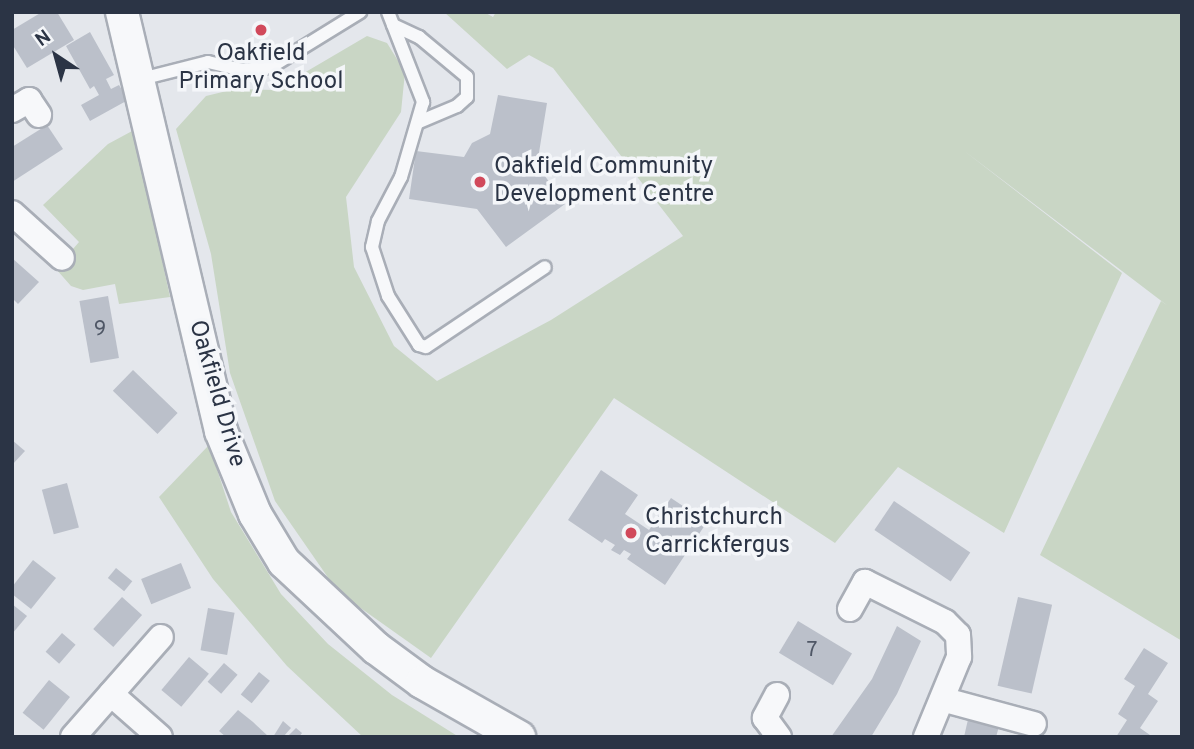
<!DOCTYPE html>
<html>
<head>
<meta charset="utf-8">
<style>
	body { margin:0 }
	#map { position:relative; width:1194px; height:749px; overflow:hidden; background:#e4e7ec; font-family:Overpass,sans-serif }
	div>[style] { position:absolute }
	.green>* { inset:0; background:#c9d6c5 }
	.building>* { inset:0; background:#bbc0ca; transform-origin:0 0 }
	.roads { filter:drop-shadow(2px 0 #a9aeb7) drop-shadow(-2px 0 #a9aeb7) drop-shadow(0 2px #a9aeb7) drop-shadow(0 -2px #a9aeb7) }
	.service>* { height:12px; margin:-6px; padding:0 6px; transform-origin:6px; border-radius:6px; background:#f7f8fa }
	.minor>* { height:24px; margin:-12px; padding:0 12px; transform-origin:12px; border-radius:12px; background:#f7f8fa }
	.tertiary>* { height:32px; margin:-16px; padding:0 16px; transform-origin:16px; border-radius:16px; background:#f7f8fa }
	.dots>* { width:19px; height:19px; translate:-50% -50%; box-sizing:border-box; border:4px solid #f4f6f9; border-radius:50% }
	span { translate:-50% -50%; white-space:nowrap; text-align:center; line-height:1.15; -webkit-text-stroke:7px #f4f6f9; paint-order:stroke }
	.number-label { font-size:21px; color:#4f5766 }
	.number-label span { -webkit-text-stroke-width:0 }
	.poi-label { font-size:24px; color:#2b3445 }
	.left { translate:0 -50%; text-align:left }
	.street-label { font-size:24px; color:#2b3445 }
	.frame { position:absolute; inset:0; border:14px solid #2b3445; pointer-events:none }
	.north { position:absolute; left:21px; top:21px; width:70px; height:70px; -webkit-text-stroke:5px #f4f6f9; paint-order:stroke; rotate:324deg; font-size:19px; font-weight:700; line-height:28px; text-align:center; color:#2b3445 }
	.north::after { content:''; display:block; margin:auto; width:24px; height:32px; background:#2b3445; clip-path:polygon(50% 0,100% 100%,50% 72%,0 100%) }
</style>
</head>
<body>
<div id="map">
	<div class="green">
		<div style="clip-path:polygon(444px 12px,484px 12px,493px 17px,496px 12px,1182px 12px,1182px 641px,1040px 555px,1161px 301px,1168px 306px,963px 150px,1122px 273px,1004px 533px,898px 467px,835px 543px,614px 398px,431px 658px,338px 592px,275px 501px,230px 373px,211px 254px,176px 129px,206px 96px,235px 89px,275px 90px,367px 36px,387px 43px,405px 72px,401px 112px,346px 197px,354px 267px,394px 346px,437px 381px,551px 320px,683px 236px,553px 68px,529px 55px,507px 69px)"></div>
		<div style="clip-path:polygon(134px 130px,170px 297px,119px 304px,115px 284px,83px 290px,71px 286px,56px 269px,79px 242px,43px 205px,108px 144px)"></div>
		<div style="clip-path:polygon(209px 445px,231px 512px,281px 594px,328px 644px,392px 695px,459px 737px,363px 737px,287px 666px,213px 579px,159px 497px)"></div>
	</div>
	<div class="building">
		<div style="clip-path:polygon(42px 12px,57px 12px,74px 40px,27px 68px,12px 44px,12px 30px)"></div>
		<div style="clip-path:polygon(90px 32px,114px 75px,106px 79px,111px 89px,119px 85px,128px 100px,90px 121px,81px 105px,99px 95px,94px 86px,90px 89px,66px 46px)"></div>
		<div style="clip-path:polygon(498px 95px,547px 103px,537px 165px,565px 204px,506px 247px,477px 209px,409px 199px,416px 151px,464px 157px,472px 143px,490px 134px)"></div>
		<div style="clip-path:polygon(47px 125px,63px 149px,12px 182px,12px 147px)"></div>
		<div style="clip-path:polygon(12px 258px,39px 282px,18px 304px,12px 298px)"></div>
		<div style="left:108px;top:296px;width:63px;height:29px;rotate:80deg"></div>
		<div style="left:133px;top:370px;width:62px;height:29px;rotate:44deg"></div>
		<div style="clip-path:polygon(12px 440px,25px 451px,12px 465px)"></div>
		<div style="clip-path:polygon(601px 470px,638px 495px,625px 514px,649px 530px,671px 498px,707px 522px,665px 585px,627px 559px,631px 554px,624px 550px,620px 555px,611px 550px,615px 545px,605px 539px,602px 543px,568px 520px)"></div>
		<div style="left:67px;top:483px;width:46px;height:26px;rotate:75deg"></div>
		<div style="left:894px;top:501px;width:92px;height:35px;rotate:34deg"></div>
		<div style="clip-path:polygon(33px 560px,56px 578px,31px 609px,12px 594px,12px 587px)"></div>
		<div style="left:181px;top:563px;width:27px;height:43px;rotate:68deg"></div>
		<div style="left:116px;top:568px;width:21px;height:13px;rotate:39deg"></div>
		<div style="left:122px;top:597px;width:27px;height:43px;rotate:42deg"></div>
		<div style="left:1018px;top:597px;width:35px;height:91px;rotate:13deg"></div>
		<div style="clip-path:polygon(12px 604px,27px 616px,12px 634px)"></div>
		<div style="left:208px;top:608px;width:27px;height:43px;rotate:10deg"></div>
		<div style="left:798px;top:621px;width:63px;height:37px;rotate:31deg"></div>
		<div style="clip-path:polygon(897px 626px,921px 641px,897px 694px,871px 737px,831px 737px,872px 679px)"></div>
		<div style="left:62px;top:633px;width:18px;height:25px;rotate:41deg"></div>
		<div style="clip-path:polygon(1144px 648px,1168px 663px,1148px 694px,1158px 701px,1140px 728px,1150px 735px,1116px 737px,1127px 720px,1118px 714px,1135px 686px,1124px 679px)"></div>
		<div style="left:189px;top:657px;width:26px;height:43px;rotate:40deg"></div>
		<div style="left:224px;top:663px;width:18px;height:25px;rotate:41deg"></div>
		<div style="left:259px;top:672px;width:14px;height:29px;rotate:39deg"></div>
		<div style="left:49px;top:680px;width:27px;height:42px;rotate:39deg"></div>
		<div style="clip-path:polygon(238px 710px,253px 722px,269px 737px,226px 737px,219px 731px)"></div>
		<div style="clip-path:polygon(969px 715px,1000px 723px,996px 737px,964px 737px)"></div>
		<div style="clip-path:polygon(283px 721px,291px 728px,283px 737px,273px 737px)"></div>
		<div style="clip-path:polygon(296px 728px,302px 733px,299px 737px,287px 737px)"></div>
	</div>
	<div class="roads">
		<div class="service">
			<div style="left:388px;top:12px;width:97px;rotate:68.7deg"></div>
			<div style="left:423px;top:102px;width:78px;rotate:106.3deg"></div>
			<div style="left:401px;top:177px;width:50px;rotate:117.6deg"></div>
			<div style="left:378px;top:221px;width:27px;rotate:103deg"></div>
			<div style="left:372px;top:247px;width:52px;rotate:71.9deg"></div>
			<div style="left:388px;top:296px;width:58px;rotate:57.7deg"></div>
			<div style="left:419px;top:345px;width:7px;rotate:16deg"></div>
			<div style="left:426px;top:347px;width:143px;rotate:-33.9deg"></div>
			<div style="left:393px;top:25px;width:29px;rotate:25deg"></div>
			<div style="left:419px;top:37px;width:62px;rotate:39.8deg"></div>
			<div style="left:467px;top:77px;width:20px;rotate:90deg"></div>
			<div style="left:467px;top:97px;width:13px;rotate:138deg"></div>
			<div style="left:457px;top:106px;width:41px;rotate:157.2deg"></div>
			<div style="left:141px;top:79px;width:69px;rotate:-14.2deg"></div>
			<div style="left:208px;top:62px;width:36px;rotate:13deg"></div>
			<div style="left:243px;top:70px;width:28px;rotate:-6deg"></div>
			<div style="left:271px;top:67px;width:105px;rotate:-31.7deg"></div>
		</div>
		<div class="minor">
			<div style="left:12px;top:110px;width:20px;rotate:-30deg"></div>
			<div style="left:29px;top:100px;width:18px;rotate:56deg"></div>
			<div style="left:12px;top:213px;width:67px;rotate:42deg"></div>
			<div style="left:850px;top:609px;width:31px;rotate:-61deg"></div>
			<div style="left:865px;top:582px;width:89px;rotate:26.6deg"></div>
			<div style="left:945px;top:622px;width:18px;rotate:45deg"></div>
			<div style="left:958px;top:635px;width:22px;rotate:87deg"></div>
			<div style="left:959px;top:657px;width:87px;rotate:112.4deg"></div>
			<div style="left:111px;top:694px;width:65px;rotate:41.3deg"></div>
			<div style="left:777px;top:695px;width:26px;rotate:118deg"></div>
			<div style="left:765px;top:718px;width:24px;rotate:54deg"></div>
			<div style="left:945px;top:700px;width:92px;rotate:15.1deg"></div>
			<div style="left:73px;top:737px;width:133px;rotate:-48.7deg"></div>
		</div>
		<div class="tertiary">
			<div style="left:122px;top:12px;width:431px;rotate:76.7deg"></div>
			<div style="left:221px;top:431px;width:90px;rotate:67.7deg"></div>
			<div style="left:255px;top:514px;width:56px;rotate:58.9deg"></div>
			<div style="left:284px;top:562px;width:126px;rotate:43.1deg"></div>
			<div style="left:376px;top:648px;width:57px;rotate:36.5deg"></div>
			<div style="left:422px;top:682px;width:112px;rotate:29.6deg"></div>
		</div>
	</div>
	<div class="dots">
		<div style="left:261px;top:30px;background:#d1495b"></div>
		<div style="left:480px;top:182px;background:#d1495b"></div>
		<div style="left:631px;top:533px;background:#d1495b"></div>
	</div>
	<div class="number-label">
		<span style="left:100px;top:330px">9</span>
		<span style="left:812px;top:651px">7</span>
	</div>
	<div class="poi-label">
		<span style="left:261px;top:69px">Oakfield<br>Primary School</span>
		<span class="left" style="left:494px;top:182px">Oakfield Community<br>Development Centre</span>
		<span class="left" style="left:645px;top:533px">Christchurch<br>Carrickfergus</span>
	</div>
	<div class="street-label">
		<span style="left:216px;top:394px;rotate:74deg">Oakfield Drive</span>
	</div>
	<div class="frame"></div>
	<div class="north">N</div>
</div>
</body>
</html>
